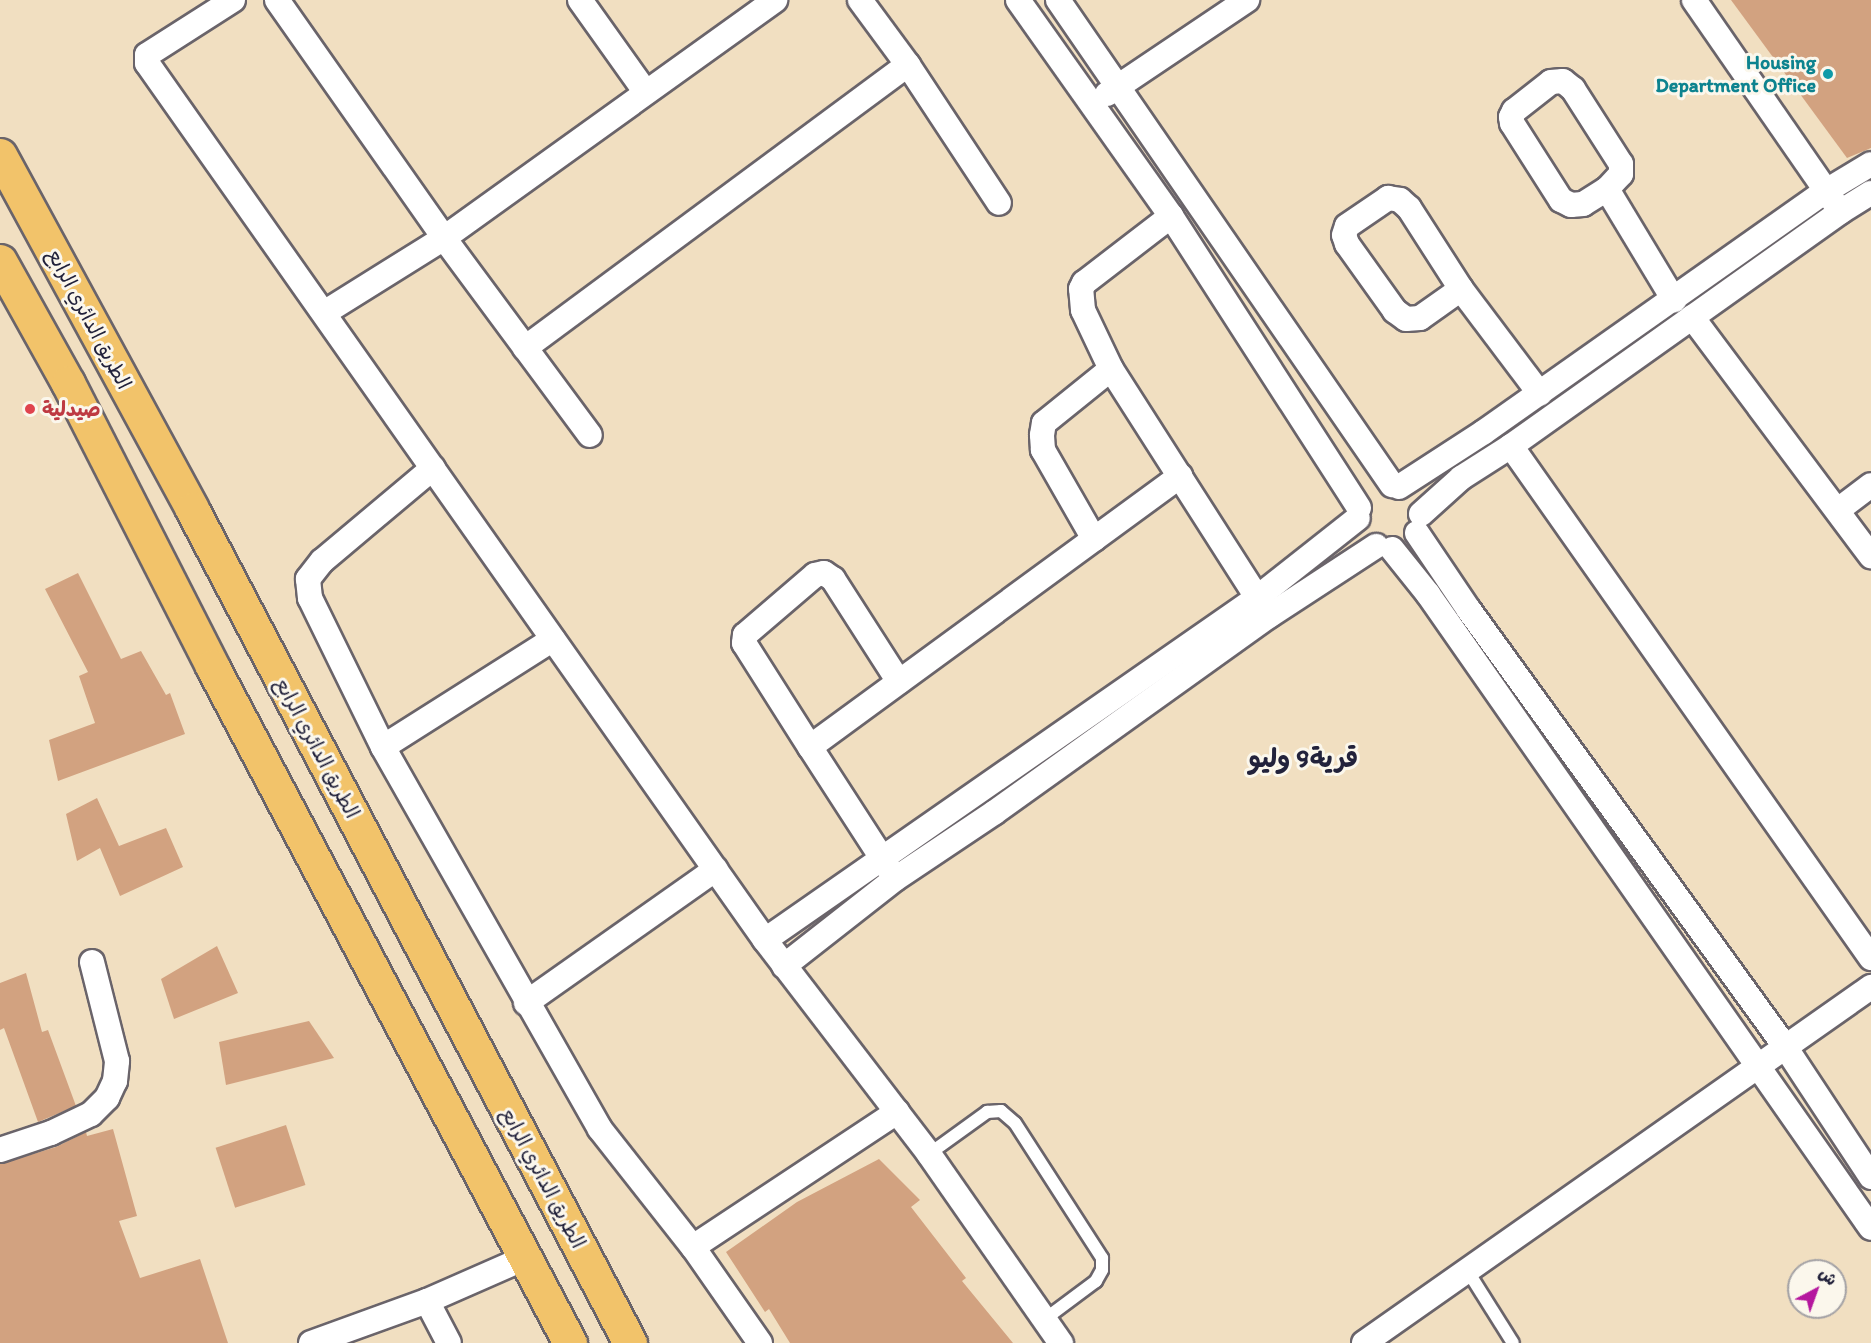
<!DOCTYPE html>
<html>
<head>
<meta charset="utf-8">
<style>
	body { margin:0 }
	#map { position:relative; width:1871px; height:1343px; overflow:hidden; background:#f1dfc1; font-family:Itim,"Playpen Sans Arabic",sans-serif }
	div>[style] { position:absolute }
	.building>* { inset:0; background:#d2a280; transform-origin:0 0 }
	.roads { filter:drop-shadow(2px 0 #6a646a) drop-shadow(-2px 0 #6a646a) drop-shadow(0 2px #6a646a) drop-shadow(0 -2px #6a646a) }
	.lane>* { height:12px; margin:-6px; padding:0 6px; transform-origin:6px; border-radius:6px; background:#fff }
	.street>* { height:24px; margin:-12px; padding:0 12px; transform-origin:12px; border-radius:12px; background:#fff }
	.primary>* { height:33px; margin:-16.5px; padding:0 16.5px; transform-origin:16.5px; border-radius:16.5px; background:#f2c36a }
	.dots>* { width:16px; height:16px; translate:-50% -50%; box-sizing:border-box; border:3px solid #fbf7ec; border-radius:50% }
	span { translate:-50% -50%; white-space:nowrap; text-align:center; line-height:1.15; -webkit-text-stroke:6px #fbf7ec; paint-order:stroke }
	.culture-label { font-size:20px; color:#0d838f; font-weight:700 }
	.right { translate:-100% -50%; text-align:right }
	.street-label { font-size:20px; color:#22223b }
	.health-label { font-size:20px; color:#be3a42; font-weight:700 }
	.left { translate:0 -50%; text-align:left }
	.district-label { font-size:26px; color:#22223b; font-weight:700 }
	.north { position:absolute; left:1787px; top:1259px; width:60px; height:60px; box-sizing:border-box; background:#fbf7ec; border:2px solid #a4a2a5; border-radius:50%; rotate:41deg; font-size:16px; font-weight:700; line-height:24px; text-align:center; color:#22223b }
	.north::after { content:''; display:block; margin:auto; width:21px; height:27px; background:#b5179e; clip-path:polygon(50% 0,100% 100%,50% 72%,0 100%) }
</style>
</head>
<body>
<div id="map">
	<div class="building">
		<div style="clip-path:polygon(1731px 0,1871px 0,1871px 148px,1847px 158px)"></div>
		<div style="clip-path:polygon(78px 573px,121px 659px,141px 651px,166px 695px,170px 693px,185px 734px,58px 781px,49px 740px,95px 723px,79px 676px,88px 672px,45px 589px)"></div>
		<div style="clip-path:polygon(97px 798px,119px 846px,166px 828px,183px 867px,120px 896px,100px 848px,77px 861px,66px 814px)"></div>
		<div style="clip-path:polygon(217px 946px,238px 993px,174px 1019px,161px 979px)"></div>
		<div style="clip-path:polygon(26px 973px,42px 1032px,48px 1030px,76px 1106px,38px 1122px,4px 1028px,0 1030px,0 983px)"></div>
		<div style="clip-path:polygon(309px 1021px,334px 1058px,226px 1085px,219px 1042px)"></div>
		<div style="left:286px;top:1125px;width:63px;height:74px;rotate:72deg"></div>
		<div style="clip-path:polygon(113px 1129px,137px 1216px,119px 1221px,140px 1278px,200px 1259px,228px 1343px,0 1343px,0 1164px,56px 1147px,86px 1132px,87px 1136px)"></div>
		<div style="clip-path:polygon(879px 1159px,920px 1200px,911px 1207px,966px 1278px,962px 1281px,1013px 1343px,790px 1343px,769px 1309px,765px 1312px,726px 1252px,797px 1202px)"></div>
	</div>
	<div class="roads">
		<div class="lane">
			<div style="left:929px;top:1154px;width:72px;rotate:-35.9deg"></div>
			<div style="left:987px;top:1112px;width:14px;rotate:-4deg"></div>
			<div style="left:1001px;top:1111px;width:18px;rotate:41deg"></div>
			<div style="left:1015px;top:1123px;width:161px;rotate:57.2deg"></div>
			<div style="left:1102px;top:1258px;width:12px;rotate:90deg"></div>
			<div style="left:1102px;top:1270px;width:13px;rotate:119deg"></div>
			<div style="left:1096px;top:1281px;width:64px;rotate:143.3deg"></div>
			<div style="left:1467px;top:1270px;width:86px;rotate:57.8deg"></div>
		</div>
		<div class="street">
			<div style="left:233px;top:0;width:102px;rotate:147.4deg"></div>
			<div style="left:147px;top:55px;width:8px;rotate:90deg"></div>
			<div style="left:147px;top:63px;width:1073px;rotate:54.83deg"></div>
			<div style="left:765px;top:940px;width:270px;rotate:52.5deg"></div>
			<div style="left:929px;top:1154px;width:231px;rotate:55.1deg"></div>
			<div style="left:277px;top:0;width:291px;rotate:54.9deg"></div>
			<div style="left:444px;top:238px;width:245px;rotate:53.5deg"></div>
			<div style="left:580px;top:0;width:112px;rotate:54.5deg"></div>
			<div style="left:860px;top:0;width:81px;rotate:53.6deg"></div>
			<div style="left:908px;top:65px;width:165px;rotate:56.6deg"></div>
			<div style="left:1018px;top:0;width:265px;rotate:54.7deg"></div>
			<div style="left:1171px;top:216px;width:347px;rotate:57.2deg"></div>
			<div style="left:1058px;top:0;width:589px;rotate:55.45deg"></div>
			<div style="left:1694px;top:0;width:248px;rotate:55.3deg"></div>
			<div style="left:1563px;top:81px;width:13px;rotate:39deg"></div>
			<div style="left:1573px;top:89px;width:89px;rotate:57.4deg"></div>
			<div style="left:1621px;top:164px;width:10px;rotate:90deg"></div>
			<div style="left:1621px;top:174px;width:21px;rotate:133deg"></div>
			<div style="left:1607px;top:189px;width:28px;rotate:148deg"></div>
			<div style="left:1583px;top:204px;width:12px;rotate:175deg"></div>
			<div style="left:1571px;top:205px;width:11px;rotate:-153deg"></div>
			<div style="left:1561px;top:200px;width:91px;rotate:-122.5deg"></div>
			<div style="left:1512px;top:123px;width:6px;rotate:-99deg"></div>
			<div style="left:1511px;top:117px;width:7px;rotate:-63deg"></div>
			<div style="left:1514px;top:111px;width:47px;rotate:-38.1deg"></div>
			<div style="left:1551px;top:82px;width:12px;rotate:-5deg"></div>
			<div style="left:1107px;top:94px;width:169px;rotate:-33.9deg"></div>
			<div style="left:1607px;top:189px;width:130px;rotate:58.9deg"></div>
			<div style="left:1461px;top:289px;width:50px;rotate:144.7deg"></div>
			<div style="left:1420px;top:318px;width:14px;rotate:176deg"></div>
			<div style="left:1406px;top:319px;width:14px;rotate:-144deg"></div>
			<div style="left:1395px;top:311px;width:82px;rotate:-125.6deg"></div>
			<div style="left:1347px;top:244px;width:9px;rotate:-108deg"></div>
			<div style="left:1344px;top:235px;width:9px;rotate:-72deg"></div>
			<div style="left:1347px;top:226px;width:50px;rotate:-34.3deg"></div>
			<div style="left:1388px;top:198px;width:12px;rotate:9deg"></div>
			<div style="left:1400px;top:200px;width:12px;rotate:42deg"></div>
			<div style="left:1409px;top:208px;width:96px;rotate:57.3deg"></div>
			<div style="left:1461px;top:289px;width:131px;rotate:53deg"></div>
			<div style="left:324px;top:313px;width:142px;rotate:-32deg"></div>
			<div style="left:444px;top:238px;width:408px;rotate:-35.7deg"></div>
			<div style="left:1692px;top:317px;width:299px;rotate:53.2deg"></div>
			<div style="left:525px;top:348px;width:476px;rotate:-36.5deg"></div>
			<div style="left:1111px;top:369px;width:65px;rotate:-115.4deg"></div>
			<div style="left:1083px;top:310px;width:21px;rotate:-95deg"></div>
			<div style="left:1081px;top:289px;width:7px;rotate:-63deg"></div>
			<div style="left:1084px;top:283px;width:110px;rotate:-37.6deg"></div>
			<div style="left:1511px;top:446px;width:626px;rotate:54.89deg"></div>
			<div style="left:433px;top:468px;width:145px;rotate:140deg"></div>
			<div style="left:322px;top:561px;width:23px;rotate:128deg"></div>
			<div style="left:308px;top:579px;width:19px;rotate:84deg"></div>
			<div style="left:310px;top:598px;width:166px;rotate:63.9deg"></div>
			<div style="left:383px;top:747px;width:439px;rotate:60.4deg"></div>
			<div style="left:600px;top:1129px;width:150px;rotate:51.8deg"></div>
			<div style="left:693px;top:1247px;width:117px;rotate:55.1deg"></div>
			<div style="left:1399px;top:487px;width:101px;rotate:-32.9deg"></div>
			<div style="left:1484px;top:432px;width:418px;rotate:-35.2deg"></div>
			<div style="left:1826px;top:191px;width:52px;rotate:-31deg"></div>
			<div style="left:1838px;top:510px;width:41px;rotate:-37.1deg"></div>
			<div style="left:1421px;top:514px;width:54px;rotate:-42deg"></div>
			<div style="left:1461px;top:478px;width:59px;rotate:-32.6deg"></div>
			<div style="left:1511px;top:446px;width:404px;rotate:-35.4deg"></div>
			<div style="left:1840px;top:212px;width:36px;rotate:-32deg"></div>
			<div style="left:1417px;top:533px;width:93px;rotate:56deg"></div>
			<div style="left:1469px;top:610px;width:537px;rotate:54.09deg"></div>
			<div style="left:1784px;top:1045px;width:158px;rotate:56.6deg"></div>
			<div style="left:1094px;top:539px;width:103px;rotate:-119.8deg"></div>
			<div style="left:1043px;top:450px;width:15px;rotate:-94deg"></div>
			<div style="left:1042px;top:435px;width:12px;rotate:-81deg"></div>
			<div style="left:1044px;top:423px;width:86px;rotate:-38.9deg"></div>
			<div style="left:1111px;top:369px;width:287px;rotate:57.4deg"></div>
			<div style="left:1392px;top:549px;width:58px;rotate:51.3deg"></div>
			<div style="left:1428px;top:594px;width:773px;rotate:55.06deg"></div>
			<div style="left:383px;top:747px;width:201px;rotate:-32.4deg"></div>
			<div style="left:810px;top:747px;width:123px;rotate:-122.4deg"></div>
			<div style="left:744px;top:643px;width:8px;rotate:-83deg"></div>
			<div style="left:745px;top:635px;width:92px;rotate:-40.6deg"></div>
			<div style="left:815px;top:575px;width:9px;rotate:-13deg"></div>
			<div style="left:824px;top:573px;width:11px;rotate:34deg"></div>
			<div style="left:833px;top:579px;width:122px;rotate:57.3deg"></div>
			<div style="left:889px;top:869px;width:145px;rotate:-122.9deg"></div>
			<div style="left:810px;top:747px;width:459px;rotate:-36.2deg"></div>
			<div style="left:765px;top:940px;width:601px;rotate:-34.83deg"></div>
			<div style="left:1258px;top:597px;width:127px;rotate:-38.3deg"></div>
			<div style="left:784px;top:966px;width:141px;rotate:-38.1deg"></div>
			<div style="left:895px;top:879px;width:120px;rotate:-33.8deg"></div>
			<div style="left:995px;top:812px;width:337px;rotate:-35.6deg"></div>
			<div style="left:1269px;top:616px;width:128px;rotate:-33.2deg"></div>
			<div style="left:526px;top:1003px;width:232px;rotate:-35.2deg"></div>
			<div style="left:0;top:1150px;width:54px;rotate:-18.4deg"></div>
			<div style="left:51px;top:1133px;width:44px;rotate:-25.4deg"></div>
			<div style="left:91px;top:1114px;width:23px;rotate:-45deg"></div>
			<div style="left:107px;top:1098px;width:19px;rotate:-65deg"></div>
			<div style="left:115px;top:1081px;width:20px;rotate:-84deg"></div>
			<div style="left:117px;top:1061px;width:102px;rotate:-104.2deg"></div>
			<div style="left:693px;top:1247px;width:245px;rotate:-33.5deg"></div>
			<div style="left:427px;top:1301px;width:47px;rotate:62.4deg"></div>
			<div style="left:311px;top:1343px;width:123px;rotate:-19.9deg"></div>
			<div style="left:427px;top:1301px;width:107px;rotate:-23.7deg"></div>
			<div style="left:1364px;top:1343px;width:620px;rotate:-35.08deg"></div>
		</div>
		<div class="primary">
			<div style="left:0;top:155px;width:403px;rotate:61.5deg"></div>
			<div style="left:192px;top:509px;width:942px;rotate:62.29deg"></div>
			<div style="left:0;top:261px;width:140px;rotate:60.9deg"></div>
			<div style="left:68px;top:383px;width:318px;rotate:63deg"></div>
			<div style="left:212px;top:666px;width:766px;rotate:62.13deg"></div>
		</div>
	</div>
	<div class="dots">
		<div style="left:1828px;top:74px;background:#0f9aa8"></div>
		<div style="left:30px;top:409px;background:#e0444e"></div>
	</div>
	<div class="culture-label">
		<span class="right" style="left:1816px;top:74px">Housing<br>Department Office</span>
	</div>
	<div class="street-label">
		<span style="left:89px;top:319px;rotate:62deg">الطريق الدائري الرابع</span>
		<span style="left:317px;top:748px;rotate:62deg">الطريق الدائري الرابع</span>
		<span style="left:543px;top:1178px;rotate:62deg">الطريق الدائري الرابع</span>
	</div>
	<div class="health-label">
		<span class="left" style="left:42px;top:409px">صيدلية</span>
	</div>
	<div class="district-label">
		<span style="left:1303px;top:759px">قرية9 وليو</span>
	</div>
	<div class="north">ش</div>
</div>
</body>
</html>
